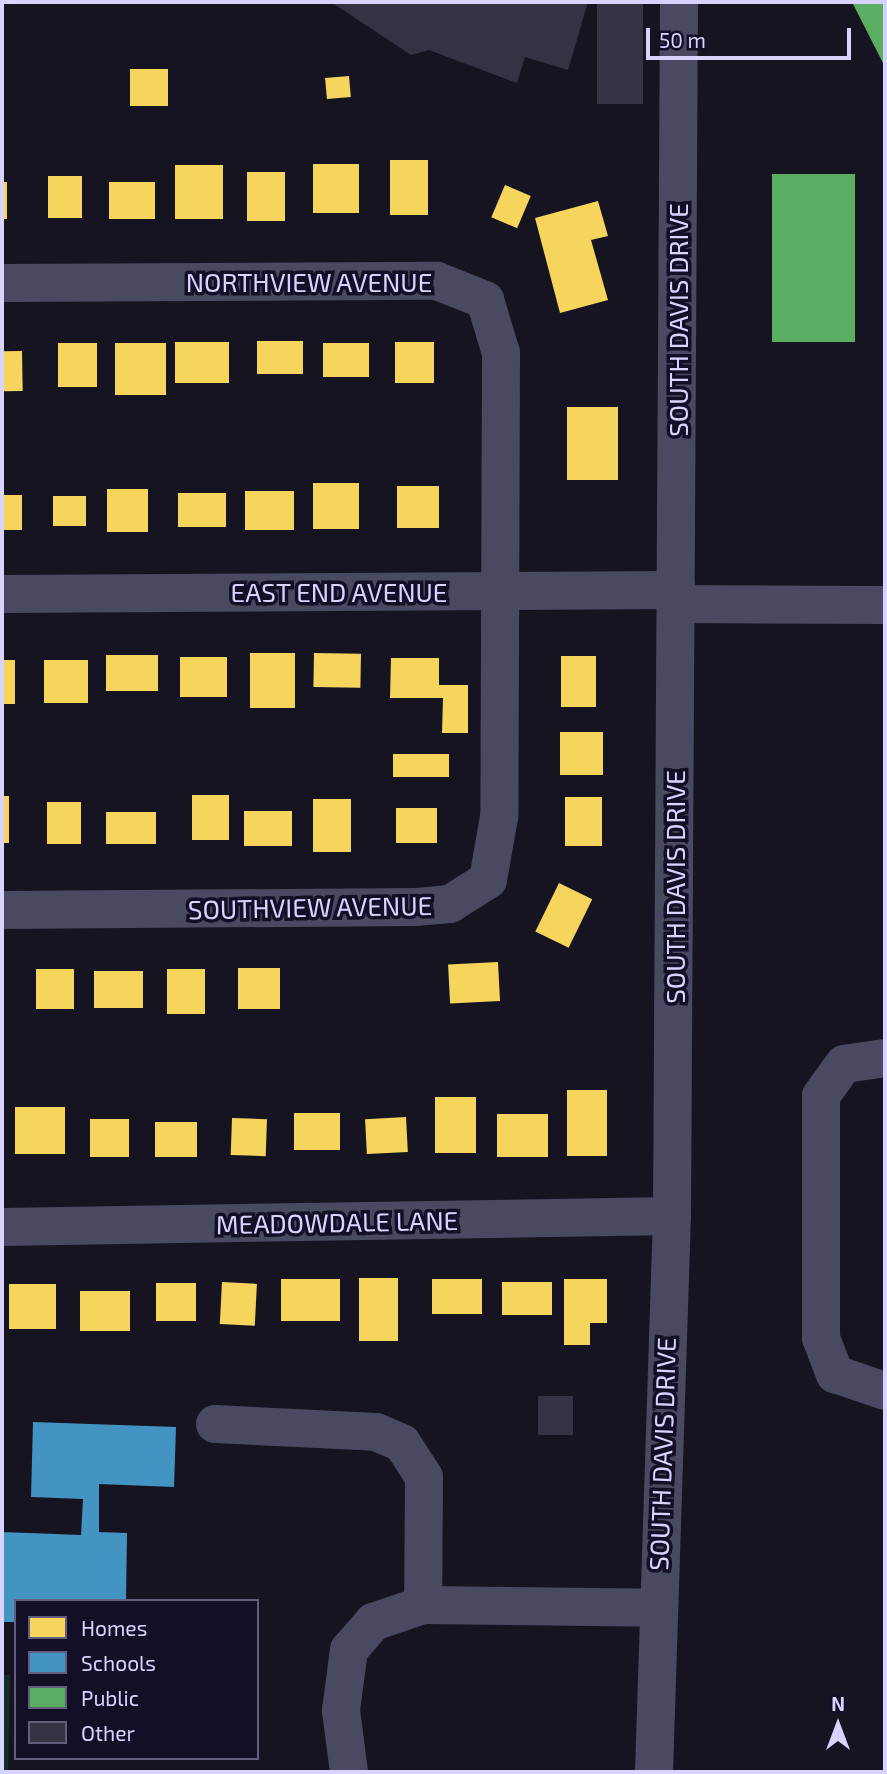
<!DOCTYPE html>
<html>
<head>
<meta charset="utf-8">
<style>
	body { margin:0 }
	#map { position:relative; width:887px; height:1774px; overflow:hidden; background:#161421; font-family:"Exo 2",sans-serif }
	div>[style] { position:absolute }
	.green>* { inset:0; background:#132c2d }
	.homes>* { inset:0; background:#f6d55c; transform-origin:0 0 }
	.schools>* { inset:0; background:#4393c3 }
	.public>* { inset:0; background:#5aae61; transform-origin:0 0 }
	.building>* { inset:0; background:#343243; transform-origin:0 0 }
	.minor>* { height:38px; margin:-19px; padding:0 19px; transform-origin:19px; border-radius:19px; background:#4a4962 }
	span { translate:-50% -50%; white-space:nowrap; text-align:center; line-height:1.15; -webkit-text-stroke:7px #130f26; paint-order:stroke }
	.street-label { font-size:26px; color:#d9d4ff }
	.frame { position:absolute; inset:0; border:4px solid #d9d4ff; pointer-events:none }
	.legend { position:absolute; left:14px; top:1599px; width:245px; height:161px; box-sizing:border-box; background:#130f26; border:2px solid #625e7d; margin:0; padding:9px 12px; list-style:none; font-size:21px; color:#d9d4ff }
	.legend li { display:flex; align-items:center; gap:14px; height:35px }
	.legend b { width:35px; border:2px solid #625e7d }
	.north { position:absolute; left:803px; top:1690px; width:70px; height:70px; -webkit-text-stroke:5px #130f26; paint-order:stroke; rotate:0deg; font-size:19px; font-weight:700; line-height:28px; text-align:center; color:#d9d4ff }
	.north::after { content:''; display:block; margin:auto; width:24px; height:32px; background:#d9d4ff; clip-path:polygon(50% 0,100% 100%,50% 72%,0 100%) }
	.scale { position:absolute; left:646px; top:28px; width:205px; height:32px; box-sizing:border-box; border:4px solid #d9d4ff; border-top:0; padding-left:9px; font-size:21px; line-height:24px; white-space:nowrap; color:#d9d4ff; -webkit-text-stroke:5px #130f26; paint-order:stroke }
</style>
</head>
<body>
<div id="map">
	<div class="green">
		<div style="clip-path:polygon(2px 1675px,10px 1675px,8px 1772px,2px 1772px)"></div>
	</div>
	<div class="homes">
		<div style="left:130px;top:69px;width:38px;height:37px"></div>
		<div style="left:349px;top:76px;width:21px;height:24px;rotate:85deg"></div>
		<div style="left:390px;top:160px;width:38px;height:55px"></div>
		<div style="left:313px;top:164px;width:46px;height:49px"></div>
		<div style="left:175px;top:165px;width:48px;height:54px"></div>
		<div style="left:247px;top:172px;width:38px;height:49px"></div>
		<div style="left:48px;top:176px;width:34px;height:42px"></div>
		<div style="left:2px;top:182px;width:5px;height:37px"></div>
		<div style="left:109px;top:182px;width:46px;height:37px"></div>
		<div style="left:505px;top:185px;width:28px;height:35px;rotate:23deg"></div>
		<div style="clip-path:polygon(598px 201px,608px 236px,591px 240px,608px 300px,560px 313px,535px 218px)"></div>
		<div style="left:257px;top:341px;width:46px;height:33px"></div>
		<div style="left:175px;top:342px;width:54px;height:41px"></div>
		<div style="left:395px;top:342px;width:39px;height:41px"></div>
		<div style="left:58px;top:343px;width:39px;height:44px"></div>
		<div style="left:115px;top:343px;width:51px;height:52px"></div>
		<div style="left:323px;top:343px;width:46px;height:34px"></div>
		<div style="left:22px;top:351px;width:40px;height:20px;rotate:89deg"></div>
		<div style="left:567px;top:407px;width:51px;height:73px"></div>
		<div style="left:313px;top:483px;width:46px;height:46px"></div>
		<div style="left:397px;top:486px;width:42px;height:42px"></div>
		<div style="left:107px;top:489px;width:41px;height:43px"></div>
		<div style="left:245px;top:491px;width:49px;height:39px"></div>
		<div style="left:178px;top:493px;width:48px;height:34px"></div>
		<div style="left:2px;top:495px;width:20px;height:35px"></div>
		<div style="left:53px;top:496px;width:33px;height:30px"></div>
		<div style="left:250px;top:653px;width:45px;height:55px"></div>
		<div style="left:314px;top:653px;width:47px;height:34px;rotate:1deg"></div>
		<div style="left:106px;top:655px;width:52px;height:36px"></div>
		<div style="left:561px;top:656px;width:35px;height:51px"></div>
		<div style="left:180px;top:657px;width:47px;height:40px"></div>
		<div style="clip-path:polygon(391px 658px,439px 658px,439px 685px,468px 685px,468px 733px,442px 733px,443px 698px,390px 698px)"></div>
		<div style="left:2px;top:660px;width:13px;height:44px"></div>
		<div style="left:44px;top:660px;width:44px;height:43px"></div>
		<div style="left:560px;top:732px;width:43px;height:43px"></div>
		<div style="left:393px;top:754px;width:56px;height:23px"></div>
		<div style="left:192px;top:795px;width:37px;height:45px"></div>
		<div style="left:2px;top:796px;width:7px;height:47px"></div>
		<div style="left:565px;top:797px;width:37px;height:49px"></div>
		<div style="left:313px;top:799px;width:38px;height:53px"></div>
		<div style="left:47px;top:802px;width:34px;height:42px"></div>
		<div style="left:396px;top:808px;width:41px;height:35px"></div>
		<div style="left:244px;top:811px;width:48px;height:35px"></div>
		<div style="left:106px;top:812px;width:50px;height:32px"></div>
		<div style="left:559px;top:883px;width:37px;height:54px;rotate:26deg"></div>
		<div style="left:498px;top:962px;width:39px;height:50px;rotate:87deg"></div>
		<div style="left:238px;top:968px;width:42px;height:41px"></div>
		<div style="left:36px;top:969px;width:38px;height:40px"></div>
		<div style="left:167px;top:969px;width:38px;height:45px"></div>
		<div style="left:94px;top:971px;width:49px;height:37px"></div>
		<div style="left:567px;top:1090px;width:40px;height:66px"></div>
		<div style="left:435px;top:1097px;width:41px;height:56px"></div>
		<div style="left:15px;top:1107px;width:50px;height:47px"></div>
		<div style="left:294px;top:1113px;width:46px;height:37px"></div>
		<div style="left:497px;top:1114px;width:51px;height:43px"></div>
		<div style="left:406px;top:1117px;width:35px;height:41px;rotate:87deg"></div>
		<div style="left:232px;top:1118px;width:35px;height:37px;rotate:2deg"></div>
		<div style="left:90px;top:1119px;width:39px;height:38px"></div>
		<div style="left:155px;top:1122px;width:42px;height:35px"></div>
		<div style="left:359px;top:1278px;width:39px;height:63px"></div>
		<div style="left:281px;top:1279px;width:59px;height:42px"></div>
		<div style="left:432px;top:1279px;width:50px;height:35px"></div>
		<div style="clip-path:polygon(564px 1279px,607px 1279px,607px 1323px,590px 1323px,590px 1345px,564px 1345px)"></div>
		<div style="left:222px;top:1282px;width:35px;height:42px;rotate:3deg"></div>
		<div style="left:502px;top:1282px;width:50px;height:33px"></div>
		<div style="left:156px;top:1283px;width:40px;height:38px"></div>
		<div style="left:9px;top:1284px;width:47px;height:45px"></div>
		<div style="left:80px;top:1291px;width:50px;height:40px"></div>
	</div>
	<div class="schools">
		<div style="clip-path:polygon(33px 1422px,176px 1427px,174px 1487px,99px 1484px,99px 1532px,127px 1533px,126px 1601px,16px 1601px,16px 1622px,2px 1622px,2px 1532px,81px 1535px,83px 1499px,31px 1497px)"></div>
	</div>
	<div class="public">
		<div style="clip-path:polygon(852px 2px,885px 2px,885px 67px)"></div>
		<div style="left:772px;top:174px;width:83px;height:168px"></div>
	</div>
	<div class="building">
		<div style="clip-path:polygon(331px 2px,588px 2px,568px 70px,525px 57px,517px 83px,429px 50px,411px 55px)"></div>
		<div style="left:597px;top:2px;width:46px;height:102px"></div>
		<div style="left:538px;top:1396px;width:35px;height:39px"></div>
	</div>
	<div class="minor">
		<div style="left:2px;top:283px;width:435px;rotate:-0.3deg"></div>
		<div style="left:437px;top:281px;width:52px;rotate:21.6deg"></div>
		<div style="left:485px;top:300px;width:55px;rotate:73.2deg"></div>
		<div style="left:501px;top:353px;width:464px;rotate:90.2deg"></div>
		<div style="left:499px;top:817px;width:64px;rotate:99.9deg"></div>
		<div style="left:488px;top:880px;width:45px;rotate:147.7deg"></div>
		<div style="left:450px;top:904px;width:33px;rotate:175deg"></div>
		<div style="left:417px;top:907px;width:415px;rotate:179.6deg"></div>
		<div style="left:2px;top:594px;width:675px;rotate:-0.34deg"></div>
		<div style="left:677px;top:604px;width:208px;rotate:0.3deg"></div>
		<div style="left:885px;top:1058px;width:41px;rotate:171.7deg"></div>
		<div style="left:844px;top:1064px;width:39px;rotate:126deg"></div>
		<div style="left:821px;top:1096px;width:242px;rotate:90deg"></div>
		<div style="left:821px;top:1338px;width:39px;rotate:69deg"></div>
		<div style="left:835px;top:1374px;width:53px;rotate:18.8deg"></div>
		<div style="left:2px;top:1227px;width:670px;rotate:-0.94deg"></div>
		<div style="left:215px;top:1424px;width:161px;rotate:2.8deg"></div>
		<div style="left:376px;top:1432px;width:28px;rotate:23deg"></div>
		<div style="left:402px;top:1443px;width:40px;rotate:57.1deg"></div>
		<div style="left:424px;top:1477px;width:128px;rotate:90.4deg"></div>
		<div style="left:349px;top:1772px;width:63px;rotate:-97.4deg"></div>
		<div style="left:341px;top:1710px;width:61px;rotate:-82.4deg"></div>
		<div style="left:349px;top:1650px;width:37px;rotate:-49deg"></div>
		<div style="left:373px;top:1622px;width:53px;rotate:-18.8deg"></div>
		<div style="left:423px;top:1605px;width:233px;rotate:0.7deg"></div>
		<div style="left:654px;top:1772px;width:556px;rotate:-88.15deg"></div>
		<div style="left:672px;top:1216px;width:1214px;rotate:-89.67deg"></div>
	</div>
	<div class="street-label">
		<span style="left:309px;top:282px">NORTHVIEW AVENUE</span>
		<span style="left:678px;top:320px;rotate:-90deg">SOUTH DAVIS DRIVE</span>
		<span style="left:339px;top:592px">EAST END AVENUE</span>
		<span style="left:675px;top:887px;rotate:-90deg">SOUTH DAVIS DRIVE</span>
		<span style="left:310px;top:907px;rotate:-1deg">SOUTHVIEW AVENUE</span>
		<span style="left:337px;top:1222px;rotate:-1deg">MEADOWDALE LANE</span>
		<span style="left:662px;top:1454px;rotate:-88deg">SOUTH DAVIS DRIVE</span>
	</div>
	<div class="frame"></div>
	<ul class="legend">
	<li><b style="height:19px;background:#f6d55c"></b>Homes</li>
	<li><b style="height:19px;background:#4393c3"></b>Schools</li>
	<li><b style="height:19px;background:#5aae61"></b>Public</li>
	<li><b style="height:19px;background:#343243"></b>Other</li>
	</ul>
	<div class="north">N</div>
	<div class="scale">50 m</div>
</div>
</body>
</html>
